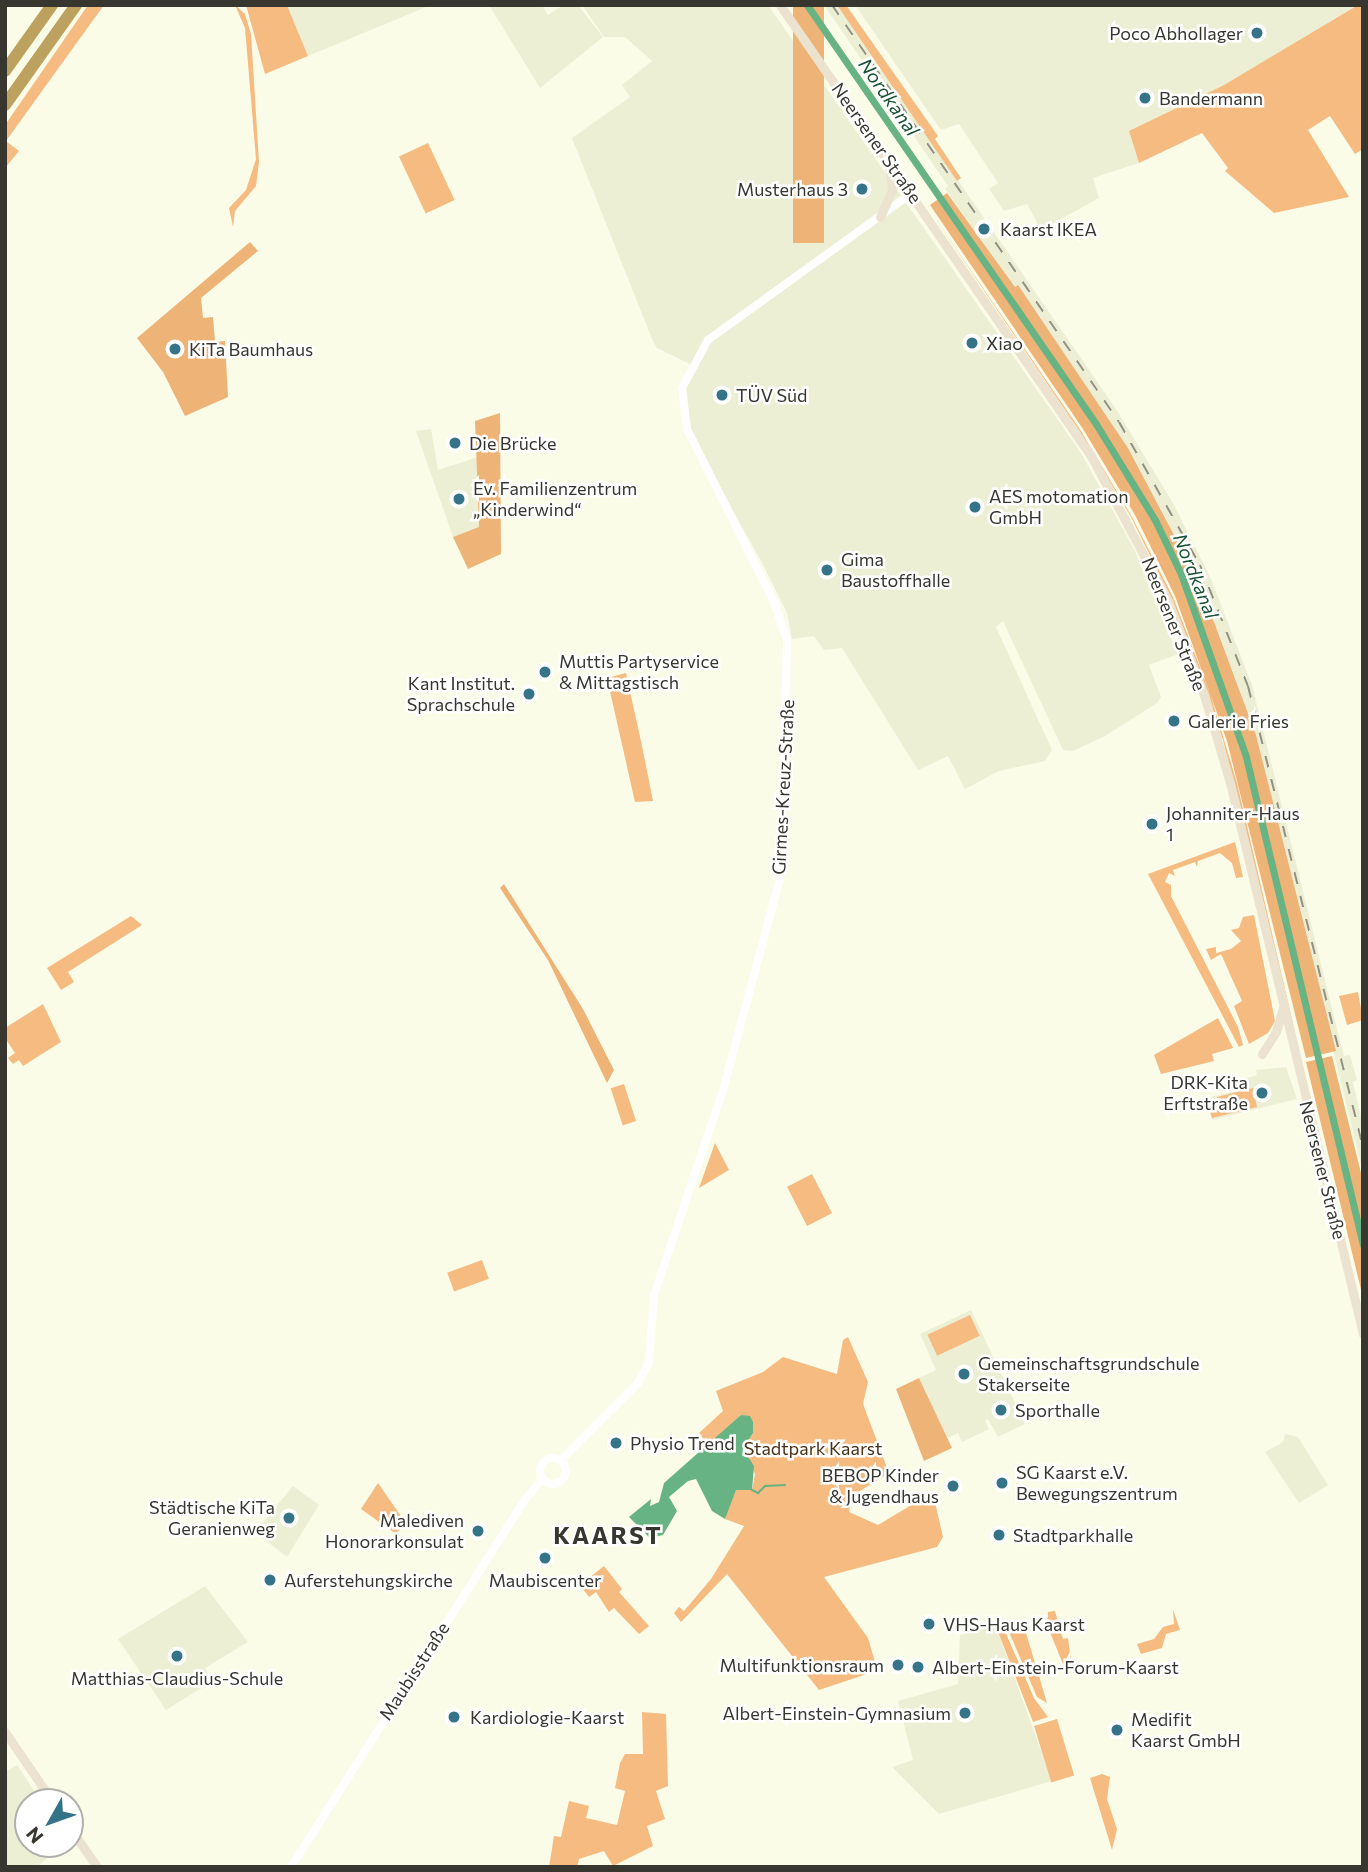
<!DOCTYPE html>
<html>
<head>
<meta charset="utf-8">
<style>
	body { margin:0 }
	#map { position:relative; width:1368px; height:1872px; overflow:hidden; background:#fafce8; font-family:Commissioner,sans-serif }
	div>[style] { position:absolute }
	.built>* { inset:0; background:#edefd5 }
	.green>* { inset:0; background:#f5bb80; transform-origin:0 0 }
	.forest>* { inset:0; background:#eeb377; transform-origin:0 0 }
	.water>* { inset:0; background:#67b384 }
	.stream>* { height:2px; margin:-1px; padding:0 1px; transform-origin:1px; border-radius:1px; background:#67b384 }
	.canal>* { height:7px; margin:-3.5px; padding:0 3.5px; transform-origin:3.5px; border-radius:3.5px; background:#67b384 }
	.tertiary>* { height:8px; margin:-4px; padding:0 4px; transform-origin:4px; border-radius:4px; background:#fff }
	.tertiary>.ring { margin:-4px; padding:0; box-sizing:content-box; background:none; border:8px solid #fff; border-radius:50% }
	.secondary>* { height:9px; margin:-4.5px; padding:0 4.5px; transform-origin:4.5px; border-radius:4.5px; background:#ebe3cf }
	.motorway>* { height:12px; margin:-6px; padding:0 6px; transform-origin:6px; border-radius:6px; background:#bda25f }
	.rail>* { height:2px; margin-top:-1px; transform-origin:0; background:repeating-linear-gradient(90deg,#919285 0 12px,transparent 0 24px) }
	.dots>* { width:19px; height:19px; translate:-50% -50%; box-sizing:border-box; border:4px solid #fff; border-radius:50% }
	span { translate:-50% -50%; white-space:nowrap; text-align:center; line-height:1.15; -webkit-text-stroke:5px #fff; paint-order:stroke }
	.poi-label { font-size:18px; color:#373730 }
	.right { translate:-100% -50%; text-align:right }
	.left { translate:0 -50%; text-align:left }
	.street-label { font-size:18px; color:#373730 }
	.park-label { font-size:18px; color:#483015 }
	.water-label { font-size:19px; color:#195233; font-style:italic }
	.district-label { font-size:24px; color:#373730; font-weight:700; letter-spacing:2px }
	.frame { position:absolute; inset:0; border:7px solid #373730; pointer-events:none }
	.north { position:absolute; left:14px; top:1788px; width:70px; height:70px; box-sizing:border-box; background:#fff; border:2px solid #afafac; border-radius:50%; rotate:230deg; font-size:19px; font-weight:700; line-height:28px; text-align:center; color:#373730 }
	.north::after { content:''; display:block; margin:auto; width:24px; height:32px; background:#357488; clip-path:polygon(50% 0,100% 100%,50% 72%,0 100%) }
</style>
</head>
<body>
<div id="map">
	<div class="built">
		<div style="clip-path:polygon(287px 5px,431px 5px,308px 56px)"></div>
		<div style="clip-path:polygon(489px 5px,542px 5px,548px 15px,563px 5px,578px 5px,603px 37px,540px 88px)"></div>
		<div style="clip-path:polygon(582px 5px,768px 5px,1081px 453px,1134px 549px,1178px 654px,1149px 665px,1161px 697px,1157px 703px,1105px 736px,1073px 751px,1063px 750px,1003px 621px,996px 627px,1052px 750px,1045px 761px,999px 771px,965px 789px,948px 756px,918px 770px,842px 648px,824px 650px,814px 636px,792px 639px,787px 613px,762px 563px,688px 429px,682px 400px,692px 365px,657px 348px,652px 339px,572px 138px,630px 97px,622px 85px,652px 61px,625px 37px,604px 37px)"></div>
		<div style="clip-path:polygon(824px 5px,837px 5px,1116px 409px,1173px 503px,1211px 579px,1252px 685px,1342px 1049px,1344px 1056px,1350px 1055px,1357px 1080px,1353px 1082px,1363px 1125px,1363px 1172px,1256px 735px,1200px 583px,1128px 448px,1018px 286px,1015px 287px,945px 189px,948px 186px)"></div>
		<div style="clip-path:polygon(855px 5px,1358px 5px,1224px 85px,1129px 131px,1139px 163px,1093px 178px,1099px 198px,1041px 230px,1027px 204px,1004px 211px,989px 189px,998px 183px,959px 124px,941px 130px)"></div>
		<div style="clip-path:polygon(431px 429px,438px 470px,478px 457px,479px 527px,453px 537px,416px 431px)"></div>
		<div style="clip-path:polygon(1286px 1067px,1297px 1099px,1212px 1120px,1206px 1098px,1249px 1088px,1247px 1078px,1257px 1075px,1256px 1070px)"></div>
		<div style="clip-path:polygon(971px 1310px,1025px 1424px,998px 1437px,988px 1419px,985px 1421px,989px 1429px,962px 1442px,958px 1433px,947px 1438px,919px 1378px,936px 1370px,920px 1334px)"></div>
		<div style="clip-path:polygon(1285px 1434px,1298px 1437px,1328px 1485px,1299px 1503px,1265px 1452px,1283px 1442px)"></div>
		<div style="clip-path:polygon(293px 1486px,319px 1505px,287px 1557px,255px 1532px)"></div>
		<div style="clip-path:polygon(205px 1586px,248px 1642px,205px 1668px,213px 1681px,166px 1710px,118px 1639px)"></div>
		<div style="clip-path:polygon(995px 1624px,1052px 1781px,939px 1814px,892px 1767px,913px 1760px,898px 1701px,958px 1684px,960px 1635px)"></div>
		<div style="clip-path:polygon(17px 1765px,42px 1802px,28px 1802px,28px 1844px,63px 1844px,37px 1867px,5px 1867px,5px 1772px)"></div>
	</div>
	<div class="green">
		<div style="clip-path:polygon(88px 5px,104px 5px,6px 141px,19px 151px,5px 168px,5px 125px)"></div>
		<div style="clip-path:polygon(235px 5px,245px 14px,251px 34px,259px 162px,256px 186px,235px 211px,233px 227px,229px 208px,246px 190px,256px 159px,245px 28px)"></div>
		<div style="clip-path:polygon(246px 5px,287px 5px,308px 56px,265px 74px)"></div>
		<div style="clip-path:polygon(837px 5px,846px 5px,938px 136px,935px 139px,961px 178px,957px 181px)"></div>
		<div style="clip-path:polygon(1358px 5px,1363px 5px,1363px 149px,1355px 154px,1330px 116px,1308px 130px,1349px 197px,1274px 213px,1225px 171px,1228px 168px,1202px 133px,1139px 163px,1129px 131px,1224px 85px)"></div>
		<div style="left:428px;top:143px;width:63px;height:32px;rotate:65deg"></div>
		<div style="clip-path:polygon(928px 208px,1081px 431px,1132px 517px,1173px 597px,1210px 693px,1237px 783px,1301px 1058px,1223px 740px,1171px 598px,1131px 517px,1080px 432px)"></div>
		<div style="clip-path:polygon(626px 673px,642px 746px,653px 801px,635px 802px,607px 678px)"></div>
		<div style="clip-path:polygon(1235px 842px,1243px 877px,1236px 878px,1232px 863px,1220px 853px,1198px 861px,1197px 867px,1195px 862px,1173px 870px,1175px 876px,1169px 873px,1165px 882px,1171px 885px,1171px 896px,1238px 1027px,1243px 1045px,1239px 1047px,1148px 874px)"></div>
		<div style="clip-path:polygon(1254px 915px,1275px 1021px,1268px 1033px,1249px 1044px,1234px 1006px,1242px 1001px,1221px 954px,1211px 960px,1206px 949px,1216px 947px,1216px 953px,1231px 949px,1241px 941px,1231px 930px,1239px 928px,1243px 917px)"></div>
		<div style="clip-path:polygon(131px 916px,142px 925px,68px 972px,74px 982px,61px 990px,47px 968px)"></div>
		<div style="clip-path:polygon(1358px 992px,1363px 1020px,1347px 1025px,1339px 996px)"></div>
		<div style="clip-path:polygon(43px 1004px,61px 1042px,23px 1066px,19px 1060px,13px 1064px,8px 1058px,15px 1053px,5px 1038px,5px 1028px)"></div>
		<div style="clip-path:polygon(1218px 1018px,1233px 1048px,1212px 1054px,1214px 1061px,1161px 1074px,1154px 1055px)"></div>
		<div style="left:624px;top:1084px;width:39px;height:14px;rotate:72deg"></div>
		<div style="clip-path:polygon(1253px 1088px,1257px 1107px,1212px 1118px,1208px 1105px,1218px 1103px,1217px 1097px)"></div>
		<div style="clip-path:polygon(715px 1143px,729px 1170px,699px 1188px)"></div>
		<div style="left:812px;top:1174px;width:44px;height:28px;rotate:63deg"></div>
		<div style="left:482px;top:1260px;width:20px;height:37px;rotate:70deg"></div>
		<div style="left:970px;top:1315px;width:23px;height:47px;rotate:65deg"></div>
		<div style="clip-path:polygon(848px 1337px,868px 1382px,863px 1404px,889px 1473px,852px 1496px,849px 1512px,878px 1525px,928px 1495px,934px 1498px,943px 1537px,937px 1547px,824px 1577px,868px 1638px,875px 1662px,871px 1664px,873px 1672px,819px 1690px,727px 1574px,681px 1622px,674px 1613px,679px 1607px,684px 1611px,711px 1579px,744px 1526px,725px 1519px,729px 1504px,736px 1490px,752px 1490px,755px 1474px,743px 1449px,753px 1433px,741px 1415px,708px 1445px,699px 1433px,723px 1411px,716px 1391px,763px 1372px,783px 1357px,837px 1374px,843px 1340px)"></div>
		<div style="clip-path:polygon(378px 1483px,405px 1522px,396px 1534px,361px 1509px)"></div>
		<div style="clip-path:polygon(604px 1566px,622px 1589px,619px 1592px,649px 1626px,639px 1634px,614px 1608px,609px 1612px,596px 1592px,589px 1597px,580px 1585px)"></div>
		<div style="clip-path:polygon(1173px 1609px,1180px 1630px,1166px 1634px,1162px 1648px,1141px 1654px,1137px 1644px,1154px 1639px,1163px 1627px,1174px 1624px)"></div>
		<div style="clip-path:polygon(1055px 1611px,1063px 1639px,1068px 1638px,1071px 1661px,1063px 1664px,1047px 1625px,1048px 1612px)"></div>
		<div style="clip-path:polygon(1019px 1621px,1023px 1623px,1047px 1703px,1037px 1697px,1006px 1625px)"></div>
		<div style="clip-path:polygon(995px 1624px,1004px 1629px,1034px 1698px,1048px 1717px,1033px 1722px)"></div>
		<div style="clip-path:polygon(642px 1712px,666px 1714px,668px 1786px,656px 1791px,665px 1819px,647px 1826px,653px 1846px,613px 1866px,604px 1851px,579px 1859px,577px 1867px,549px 1867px,554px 1836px,561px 1837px,569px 1801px,589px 1806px,586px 1818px,617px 1825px,625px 1791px,615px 1788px,620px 1763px,625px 1754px,643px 1754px)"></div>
		<div style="left:1057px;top:1719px;width:59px;height:24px;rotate:73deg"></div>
		<div style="clip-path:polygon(1102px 1774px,1110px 1777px,1107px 1799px,1117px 1829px,1112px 1850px,1090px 1778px)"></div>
	</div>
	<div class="forest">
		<div style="left:793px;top:5px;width:31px;height:238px"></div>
		<div style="clip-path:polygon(947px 193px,1015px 287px,1018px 285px,1128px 448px,1200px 584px,1256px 735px,1336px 1051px,1306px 1058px,1227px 741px,1175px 596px,1135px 515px,1083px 429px,930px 205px)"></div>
		<div style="clip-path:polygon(250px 242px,258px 251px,201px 298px,203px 318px,213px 317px,215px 342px,225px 341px,228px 397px,185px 416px,163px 372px,137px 338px)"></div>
		<div style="clip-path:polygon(500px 413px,501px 554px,468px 569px,453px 537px,479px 527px,475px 421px)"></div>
		<div style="clip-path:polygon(504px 884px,583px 1009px,614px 1070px,607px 1083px,548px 960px,500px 888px)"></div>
		<div style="clip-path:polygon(1332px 1056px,1363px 1181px,1363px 1298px,1306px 1062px)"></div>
		<div style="clip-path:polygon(919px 1378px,952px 1448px,924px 1461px,896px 1389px)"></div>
	</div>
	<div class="water">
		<div style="clip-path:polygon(741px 1415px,750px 1416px,753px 1422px,753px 1433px,743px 1449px,754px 1466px,752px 1490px,736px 1490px,725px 1519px,712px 1511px,696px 1479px,688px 1481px,669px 1497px,677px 1511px,663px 1535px,650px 1538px,629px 1517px,651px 1499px,650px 1506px,659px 1502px,664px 1483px)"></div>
	</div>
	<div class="stream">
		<div style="left:752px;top:1490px;width:7px;rotate:27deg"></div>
		<div style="left:758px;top:1493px;width:10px;rotate:-45deg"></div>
		<div style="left:765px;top:1486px;width:20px;rotate:-3deg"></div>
	</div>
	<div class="canal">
		<div style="left:807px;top:5px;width:509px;rotate:55.4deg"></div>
		<div style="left:1096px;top:424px;width:113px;rotate:58.4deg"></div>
		<div style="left:1155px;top:520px;width:60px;rotate:64.3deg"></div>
		<div style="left:1181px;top:574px;width:194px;rotate:70.4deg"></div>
		<div style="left:1246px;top:757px;width:502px;rotate:76.52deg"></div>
	</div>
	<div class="tertiary">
		<div class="ring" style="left:540px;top:1458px;width:18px;height:18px"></div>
		<div style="left:561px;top:1460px;width:109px;rotate:-45deg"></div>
		<div style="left:638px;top:1383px;width:24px;rotate:-62deg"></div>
		<div style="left:649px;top:1362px;width:67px;rotate:-85.7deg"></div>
		<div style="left:654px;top:1295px;width:216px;rotate:-71.4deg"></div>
		<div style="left:723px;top:1090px;width:219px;rotate:-74.9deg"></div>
		<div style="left:780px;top:879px;width:238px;rotate:-88.3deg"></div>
		<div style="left:787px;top:641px;width:39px;rotate:-108deg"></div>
		<div style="left:775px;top:604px;width:196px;rotate:-116.7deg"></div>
		<div style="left:687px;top:429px;width:41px;rotate:-97deg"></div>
		<div style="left:682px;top:388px;width:55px;rotate:-61.6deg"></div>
		<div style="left:708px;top:340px;width:251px;rotate:-35.8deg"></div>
		<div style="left:291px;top:1867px;width:435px;rotate:-57.5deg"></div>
		<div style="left:525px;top:1500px;width:27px;rotate:-51deg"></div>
	</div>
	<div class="secondary">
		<div style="left:780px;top:5px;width:548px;rotate:55.41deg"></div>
		<div style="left:1091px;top:456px;width:164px;rotate:62deg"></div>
		<div style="left:1168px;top:601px;width:101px;rotate:69deg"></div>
		<div style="left:1204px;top:695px;width:92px;rotate:73.5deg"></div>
		<div style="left:1230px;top:783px;width:567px;rotate:76.43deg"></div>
		<div style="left:880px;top:217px;width:30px;rotate:-66deg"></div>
		<div style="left:892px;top:190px;width:26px;rotate:-97deg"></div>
		<div style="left:1262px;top:1054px;width:26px;rotate:-58deg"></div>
		<div style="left:1276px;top:1032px;width:26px;rotate:-74deg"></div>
		<div style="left:5px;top:1732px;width:85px;rotate:55.6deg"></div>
		<div style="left:70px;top:1828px;width:47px;rotate:55.3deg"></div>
	</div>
	<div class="motorway">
		<div style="left:5px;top:71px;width:81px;rotate:-54.5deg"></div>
		<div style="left:5px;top:105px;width:123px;rotate:-54.6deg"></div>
	</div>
	<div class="rail">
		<div style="left:832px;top:5px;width:506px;rotate:55.46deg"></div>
		<div style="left:1119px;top:422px;width:164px;rotate:60.5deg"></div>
		<div style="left:1200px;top:565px;width:130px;rotate:68.4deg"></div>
		<div style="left:1248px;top:686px;width:474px;rotate:76deg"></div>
	</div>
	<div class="dots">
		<div style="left:1257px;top:33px;background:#357488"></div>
		<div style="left:1145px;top:98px;background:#357488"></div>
		<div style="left:862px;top:189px;background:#357488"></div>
		<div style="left:984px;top:229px;background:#357488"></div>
		<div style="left:972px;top:343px;background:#357488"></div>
		<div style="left:175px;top:349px;background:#357488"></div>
		<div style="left:722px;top:395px;background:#357488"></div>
		<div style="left:455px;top:443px;background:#357488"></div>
		<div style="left:459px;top:499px;background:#357488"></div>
		<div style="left:975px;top:507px;background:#357488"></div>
		<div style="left:827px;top:570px;background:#357488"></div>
		<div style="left:545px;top:672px;background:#357488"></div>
		<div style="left:529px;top:694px;background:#357488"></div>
		<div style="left:1174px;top:721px;background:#357488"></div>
		<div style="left:1152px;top:824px;background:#357488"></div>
		<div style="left:1262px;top:1093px;background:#357488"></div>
		<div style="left:964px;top:1374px;background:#357488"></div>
		<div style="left:1001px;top:1410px;background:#357488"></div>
		<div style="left:616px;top:1443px;background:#357488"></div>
		<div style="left:1002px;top:1483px;background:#357488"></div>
		<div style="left:953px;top:1486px;background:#357488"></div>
		<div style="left:289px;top:1518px;background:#357488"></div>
		<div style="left:478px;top:1531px;background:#357488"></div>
		<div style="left:999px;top:1535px;background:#357488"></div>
		<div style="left:545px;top:1558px;background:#357488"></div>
		<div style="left:270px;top:1580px;background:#357488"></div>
		<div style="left:929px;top:1624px;background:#357488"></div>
		<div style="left:177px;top:1656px;background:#357488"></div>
		<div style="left:898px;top:1665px;background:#357488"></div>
		<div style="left:918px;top:1667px;background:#357488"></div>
		<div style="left:965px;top:1713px;background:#357488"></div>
		<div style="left:454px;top:1717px;background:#357488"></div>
		<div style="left:1117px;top:1730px;background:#357488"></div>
	</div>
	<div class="poi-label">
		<span class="right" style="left:1243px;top:33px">Poco Abhollager</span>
		<span class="left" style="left:1159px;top:98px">Bandermann</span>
		<span class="right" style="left:848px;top:189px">Musterhaus 3</span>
		<span class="left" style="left:1000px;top:229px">Kaarst IKEA</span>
		<span class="left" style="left:986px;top:343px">Xiao</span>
		<span class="left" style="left:189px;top:349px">KiTa Baumhaus</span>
		<span class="left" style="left:736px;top:395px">TÜV Süd</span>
		<span class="left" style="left:469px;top:443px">Die Brücke</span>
		<span class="left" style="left:473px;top:499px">Ev. Familienzentrum<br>„Kinderwind“</span>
		<span class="left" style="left:989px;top:507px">AES motomation<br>GmbH</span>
		<span class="left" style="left:841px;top:570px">Gima<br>Baustoffhalle</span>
		<span class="left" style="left:559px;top:672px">Muttis Partyservice<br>&amp; Mittagstisch</span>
		<span class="right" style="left:515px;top:694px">Kant Institut.<br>Sprachschule</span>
		<span class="left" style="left:1188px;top:721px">Galerie Fries</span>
		<span class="left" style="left:1166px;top:824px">Johanniter-Haus<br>1</span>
		<span class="right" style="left:1248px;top:1093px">DRK-Kita<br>Erftstraße</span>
		<span class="left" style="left:978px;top:1374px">Gemeinschaftsgrundschule<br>Stakerseite</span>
		<span class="left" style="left:1015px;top:1410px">Sporthalle</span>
		<span class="left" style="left:630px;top:1443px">Physio Trend</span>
		<span class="left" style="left:1016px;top:1483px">SG Kaarst e.V.<br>Bewegungszentrum</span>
		<span class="right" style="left:939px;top:1486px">BEBOP Kinder<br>&amp; Jugendhaus</span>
		<span class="right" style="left:275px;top:1518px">Städtische KiTa<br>Geranienweg</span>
		<span class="right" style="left:464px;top:1531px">Malediven<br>Honorarkonsulat</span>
		<span class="left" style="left:1013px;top:1535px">Stadtparkhalle</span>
		<span class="left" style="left:284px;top:1580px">Auferstehungskirche</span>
		<span style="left:545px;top:1580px">Maubiscenter</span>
		<span class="left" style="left:943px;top:1624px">VHS-Haus Kaarst</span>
		<span class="right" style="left:884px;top:1665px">Multifunktionsraum</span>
		<span class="left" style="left:932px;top:1667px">Albert-Einstein-Forum-Kaarst</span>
		<span style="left:177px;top:1678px">Matthias-Claudius-Schule</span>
		<span class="right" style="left:951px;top:1713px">Albert-Einstein-Gymnasium</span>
		<span class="left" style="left:470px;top:1717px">Kardiologie-Kaarst</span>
		<span class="left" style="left:1131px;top:1730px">Medifit<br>Kaarst GmbH</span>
	</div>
	<div class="street-label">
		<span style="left:877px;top:143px;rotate:55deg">Neersener Straße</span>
		<span style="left:1174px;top:624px;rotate:68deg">Neersener Straße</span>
		<span style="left:783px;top:787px;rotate:-87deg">Girmes-Kreuz-Straße</span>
		<span style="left:1323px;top:1170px;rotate:76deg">Neersener Straße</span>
		<span style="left:414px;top:1671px;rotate:-57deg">Maubisstraße</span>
	</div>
	<div class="park-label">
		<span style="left:813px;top:1448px">Stadtpark Kaarst</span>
	</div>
	<div class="water-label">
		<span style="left:889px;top:97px;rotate:55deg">Nordkanal</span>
		<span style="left:1196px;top:576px;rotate:68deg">Nordkanal</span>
	</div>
	<div class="district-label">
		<span style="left:608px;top:1535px">KAARST</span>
	</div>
	<div class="frame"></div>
	<div class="north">N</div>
</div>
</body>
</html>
